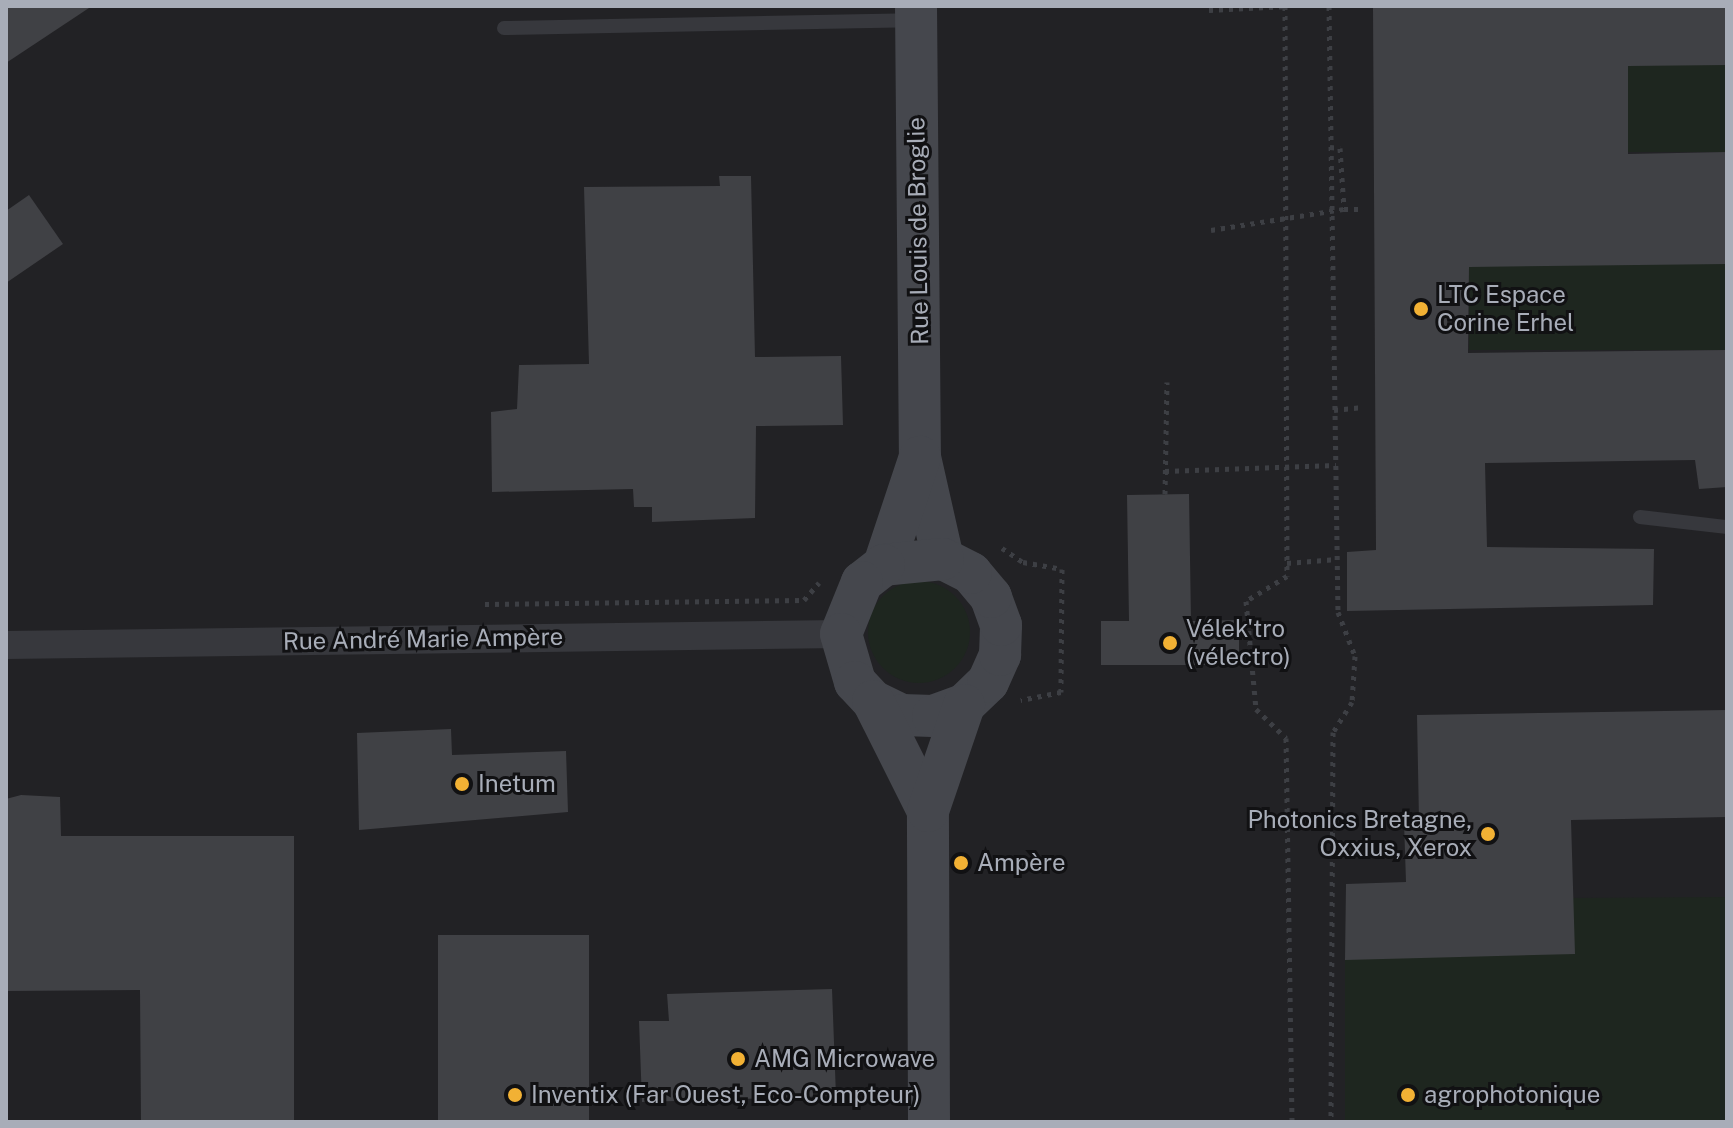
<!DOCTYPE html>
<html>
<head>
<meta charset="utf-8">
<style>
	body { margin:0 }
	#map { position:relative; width:1733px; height:1128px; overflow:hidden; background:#161618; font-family:"Public Sans",sans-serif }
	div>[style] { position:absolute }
	.built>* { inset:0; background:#222225; transform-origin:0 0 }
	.green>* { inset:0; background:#1e261f; transform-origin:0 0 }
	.round { border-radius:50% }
	.building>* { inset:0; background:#404145; transform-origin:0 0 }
	.path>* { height:5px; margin-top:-2.5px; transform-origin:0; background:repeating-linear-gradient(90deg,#3d3f44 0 4px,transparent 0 10px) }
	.lane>* { height:14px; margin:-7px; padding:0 7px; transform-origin:7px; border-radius:7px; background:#37383d }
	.street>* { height:28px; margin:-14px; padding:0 14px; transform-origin:14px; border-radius:14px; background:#37383d }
	.secondary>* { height:42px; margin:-21px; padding:0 21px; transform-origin:21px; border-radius:21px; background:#45474d }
	.dots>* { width:22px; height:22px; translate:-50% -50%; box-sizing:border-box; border:4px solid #111113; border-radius:50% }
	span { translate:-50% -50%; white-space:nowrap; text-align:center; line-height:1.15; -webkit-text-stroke:6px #111113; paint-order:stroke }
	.street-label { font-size:24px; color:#a8adb8 }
	.poi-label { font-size:24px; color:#a8adb8 }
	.left { translate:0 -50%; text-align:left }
	.right { translate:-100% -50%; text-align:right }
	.frame { position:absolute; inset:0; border:8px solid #a8adb8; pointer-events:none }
</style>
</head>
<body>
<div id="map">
	<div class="built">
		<div style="left:6px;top:6px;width:1721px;height:1116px"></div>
	</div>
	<div class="green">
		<div style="left:1727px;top:65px;width:87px;height:99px;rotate:90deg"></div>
		<div style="left:1727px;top:264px;width:86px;height:258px;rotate:90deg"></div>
		<div class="round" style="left:868px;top:581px;width:102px;height:102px"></div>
		<div style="clip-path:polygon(1727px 897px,1727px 1122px,1345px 1122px,1345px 960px,1573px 898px)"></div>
	</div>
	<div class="building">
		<div style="clip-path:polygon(6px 6px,92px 6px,6px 63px)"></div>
		<div style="clip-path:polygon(1373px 6px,1727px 6px,1727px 65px,1628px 66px,1628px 154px,1727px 152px,1727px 264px,1469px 267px,1468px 353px,1727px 350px,1727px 487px,1699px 489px,1695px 460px,1485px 463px,1487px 547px,1654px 549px,1653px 605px,1347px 611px,1347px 552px,1376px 550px)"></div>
		<div style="clip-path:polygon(719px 176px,751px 176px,755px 357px,841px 356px,843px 425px,756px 426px,755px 518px,652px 522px,652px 507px,634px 507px,633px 489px,492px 492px,491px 412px,517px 409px,519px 365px,589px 364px,584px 187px,720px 186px)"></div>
		<div style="clip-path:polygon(29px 195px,63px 244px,6px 283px,6px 211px)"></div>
		<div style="clip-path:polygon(1189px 494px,1191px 621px,1239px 620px,1239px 665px,1101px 665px,1101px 621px,1129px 621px,1127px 495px)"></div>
		<div style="clip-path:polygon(1727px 710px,1727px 817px,1571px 820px,1575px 954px,1345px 960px,1346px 884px,1406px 882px,1404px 822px,1419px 821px,1417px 715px)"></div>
		<div style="clip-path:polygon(451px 729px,452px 755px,566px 751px,568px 812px,359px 830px,357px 733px)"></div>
		<div style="clip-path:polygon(21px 795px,60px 797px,61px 836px,294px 836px,294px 1122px,141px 1122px,140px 990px,6px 991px,6px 799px)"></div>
		<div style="left:438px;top:935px;width:151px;height:187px"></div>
		<div style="clip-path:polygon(832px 989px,836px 1096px,642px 1102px,639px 1021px,669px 1021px,667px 994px)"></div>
	</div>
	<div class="path">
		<div style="left:1285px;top:6px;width:570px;rotate:89.8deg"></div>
		<div style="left:1287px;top:576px;width:48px;rotate:148.6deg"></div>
		<div style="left:1246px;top:601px;width:108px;rotate:84.7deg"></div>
		<div style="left:1256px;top:709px;width:42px;rotate:44deg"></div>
		<div style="left:1286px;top:738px;width:384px;rotate:89.1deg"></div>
		<div style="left:1329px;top:6px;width:606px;rotate:89.15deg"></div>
		<div style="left:1338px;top:612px;width:47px;rotate:68.9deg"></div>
		<div style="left:1355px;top:656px;width:46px;rotate:93.7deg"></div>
		<div style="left:1352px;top:702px;width:36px;rotate:122deg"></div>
		<div style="left:1333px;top:732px;width:390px;rotate:90.3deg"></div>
		<div style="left:1209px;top:10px;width:80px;rotate:-2.9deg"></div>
		<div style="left:1330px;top:147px;width:10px;rotate:6deg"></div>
		<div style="left:1340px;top:148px;width:61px;rotate:86.2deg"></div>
		<div style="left:1344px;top:209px;width:14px"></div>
		<div style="left:1211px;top:230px;width:135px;rotate:-9deg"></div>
		<div style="left:1334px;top:410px;width:29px;rotate:-6deg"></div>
		<div style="left:1165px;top:471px;width:171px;rotate:-2deg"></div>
		<div style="left:1165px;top:494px;width:112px;rotate:-89deg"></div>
		<div style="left:1002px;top:548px;width:25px;rotate:34deg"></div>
		<div style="left:1023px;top:562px;width:40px;rotate:10deg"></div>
		<div style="left:1062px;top:569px;width:123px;rotate:90.5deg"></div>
		<div style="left:1061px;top:692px;width:41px;rotate:168.7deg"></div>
		<div style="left:1287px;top:563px;width:50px;rotate:-4.6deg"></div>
		<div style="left:804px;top:600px;width:23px;rotate:-49deg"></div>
		<div style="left:485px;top:604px;width:319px;rotate:-0.7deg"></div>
	</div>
	<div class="lane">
		<div style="left:504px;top:28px;width:407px;rotate:-1.1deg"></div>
		<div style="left:1640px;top:517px;width:88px;rotate:6.6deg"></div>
	</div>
	<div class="street">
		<div style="left:6px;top:645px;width:835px;rotate:-0.75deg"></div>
	</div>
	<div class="secondary">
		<div style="left:916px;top:6px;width:451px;rotate:89.5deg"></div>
		<div style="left:920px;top:457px;width:105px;rotate:77.3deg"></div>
		<div style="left:884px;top:565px;width:114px;rotate:-71.6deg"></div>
		<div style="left:873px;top:701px;width:32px;rotate:26deg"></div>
		<div style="left:902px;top:715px;width:31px;rotate:2deg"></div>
		<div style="left:933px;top:716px;width:33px;rotate:-20deg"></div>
		<div style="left:964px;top:705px;width:33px;rotate:-44deg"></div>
		<div style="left:988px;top:682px;width:30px;rotate:-66deg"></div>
		<div style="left:1000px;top:655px;width:30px;rotate:-88deg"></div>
		<div style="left:1001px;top:625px;width:30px;rotate:-110deg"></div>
		<div style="left:991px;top:597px;width:31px;rotate:-130deg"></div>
		<div style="left:971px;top:573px;width:31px;rotate:-153deg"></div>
		<div style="left:943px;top:559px;width:59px;rotate:174.2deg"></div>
		<div style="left:884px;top:565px;width:28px;rotate:142deg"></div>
		<div style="left:862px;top:582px;width:56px;rotate:112deg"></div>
		<div style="left:841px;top:634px;width:50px;rotate:73.7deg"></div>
		<div style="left:855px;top:682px;width:26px;rotate:47deg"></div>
		<div style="left:873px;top:701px;width:123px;rotate:63.4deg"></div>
		<div style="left:929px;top:1122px;width:311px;rotate:-90.2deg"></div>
		<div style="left:928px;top:811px;width:112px;rotate:-71.2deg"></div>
	</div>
	<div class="dots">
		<div style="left:1421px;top:309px;background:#f2b134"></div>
		<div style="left:1170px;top:643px;background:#f2b134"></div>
		<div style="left:462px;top:784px;background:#f2b134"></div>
		<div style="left:1488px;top:834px;background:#f2b134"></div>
		<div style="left:961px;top:863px;background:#f2b134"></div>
		<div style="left:738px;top:1059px;background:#f2b134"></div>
		<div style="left:515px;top:1095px;background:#f2b134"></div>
		<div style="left:1408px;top:1095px;background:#f2b134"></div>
	</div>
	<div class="street-label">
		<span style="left:918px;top:231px;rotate:-91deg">Rue Louis de Broglie</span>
		<span style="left:423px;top:639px;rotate:-1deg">Rue André Marie Ampère</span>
	</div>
	<div class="poi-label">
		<span class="left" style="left:1437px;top:309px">LTC Espace<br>Corine Erhel</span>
		<span class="left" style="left:1186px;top:643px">Vélek'tro<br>(vélectro)</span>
		<span class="left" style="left:478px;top:784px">Inetum</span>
		<span class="right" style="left:1472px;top:834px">Photonics Bretagne,<br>Oxxius, Xerox</span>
		<span class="left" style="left:977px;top:863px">Ampère</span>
		<span class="left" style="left:754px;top:1059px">AMG Microwave</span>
		<span class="left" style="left:531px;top:1095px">Inventix (Far Ouest, Eco-Compteur)</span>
		<span class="left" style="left:1424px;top:1095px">agrophotonique</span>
	</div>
	<div class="frame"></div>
</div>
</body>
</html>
